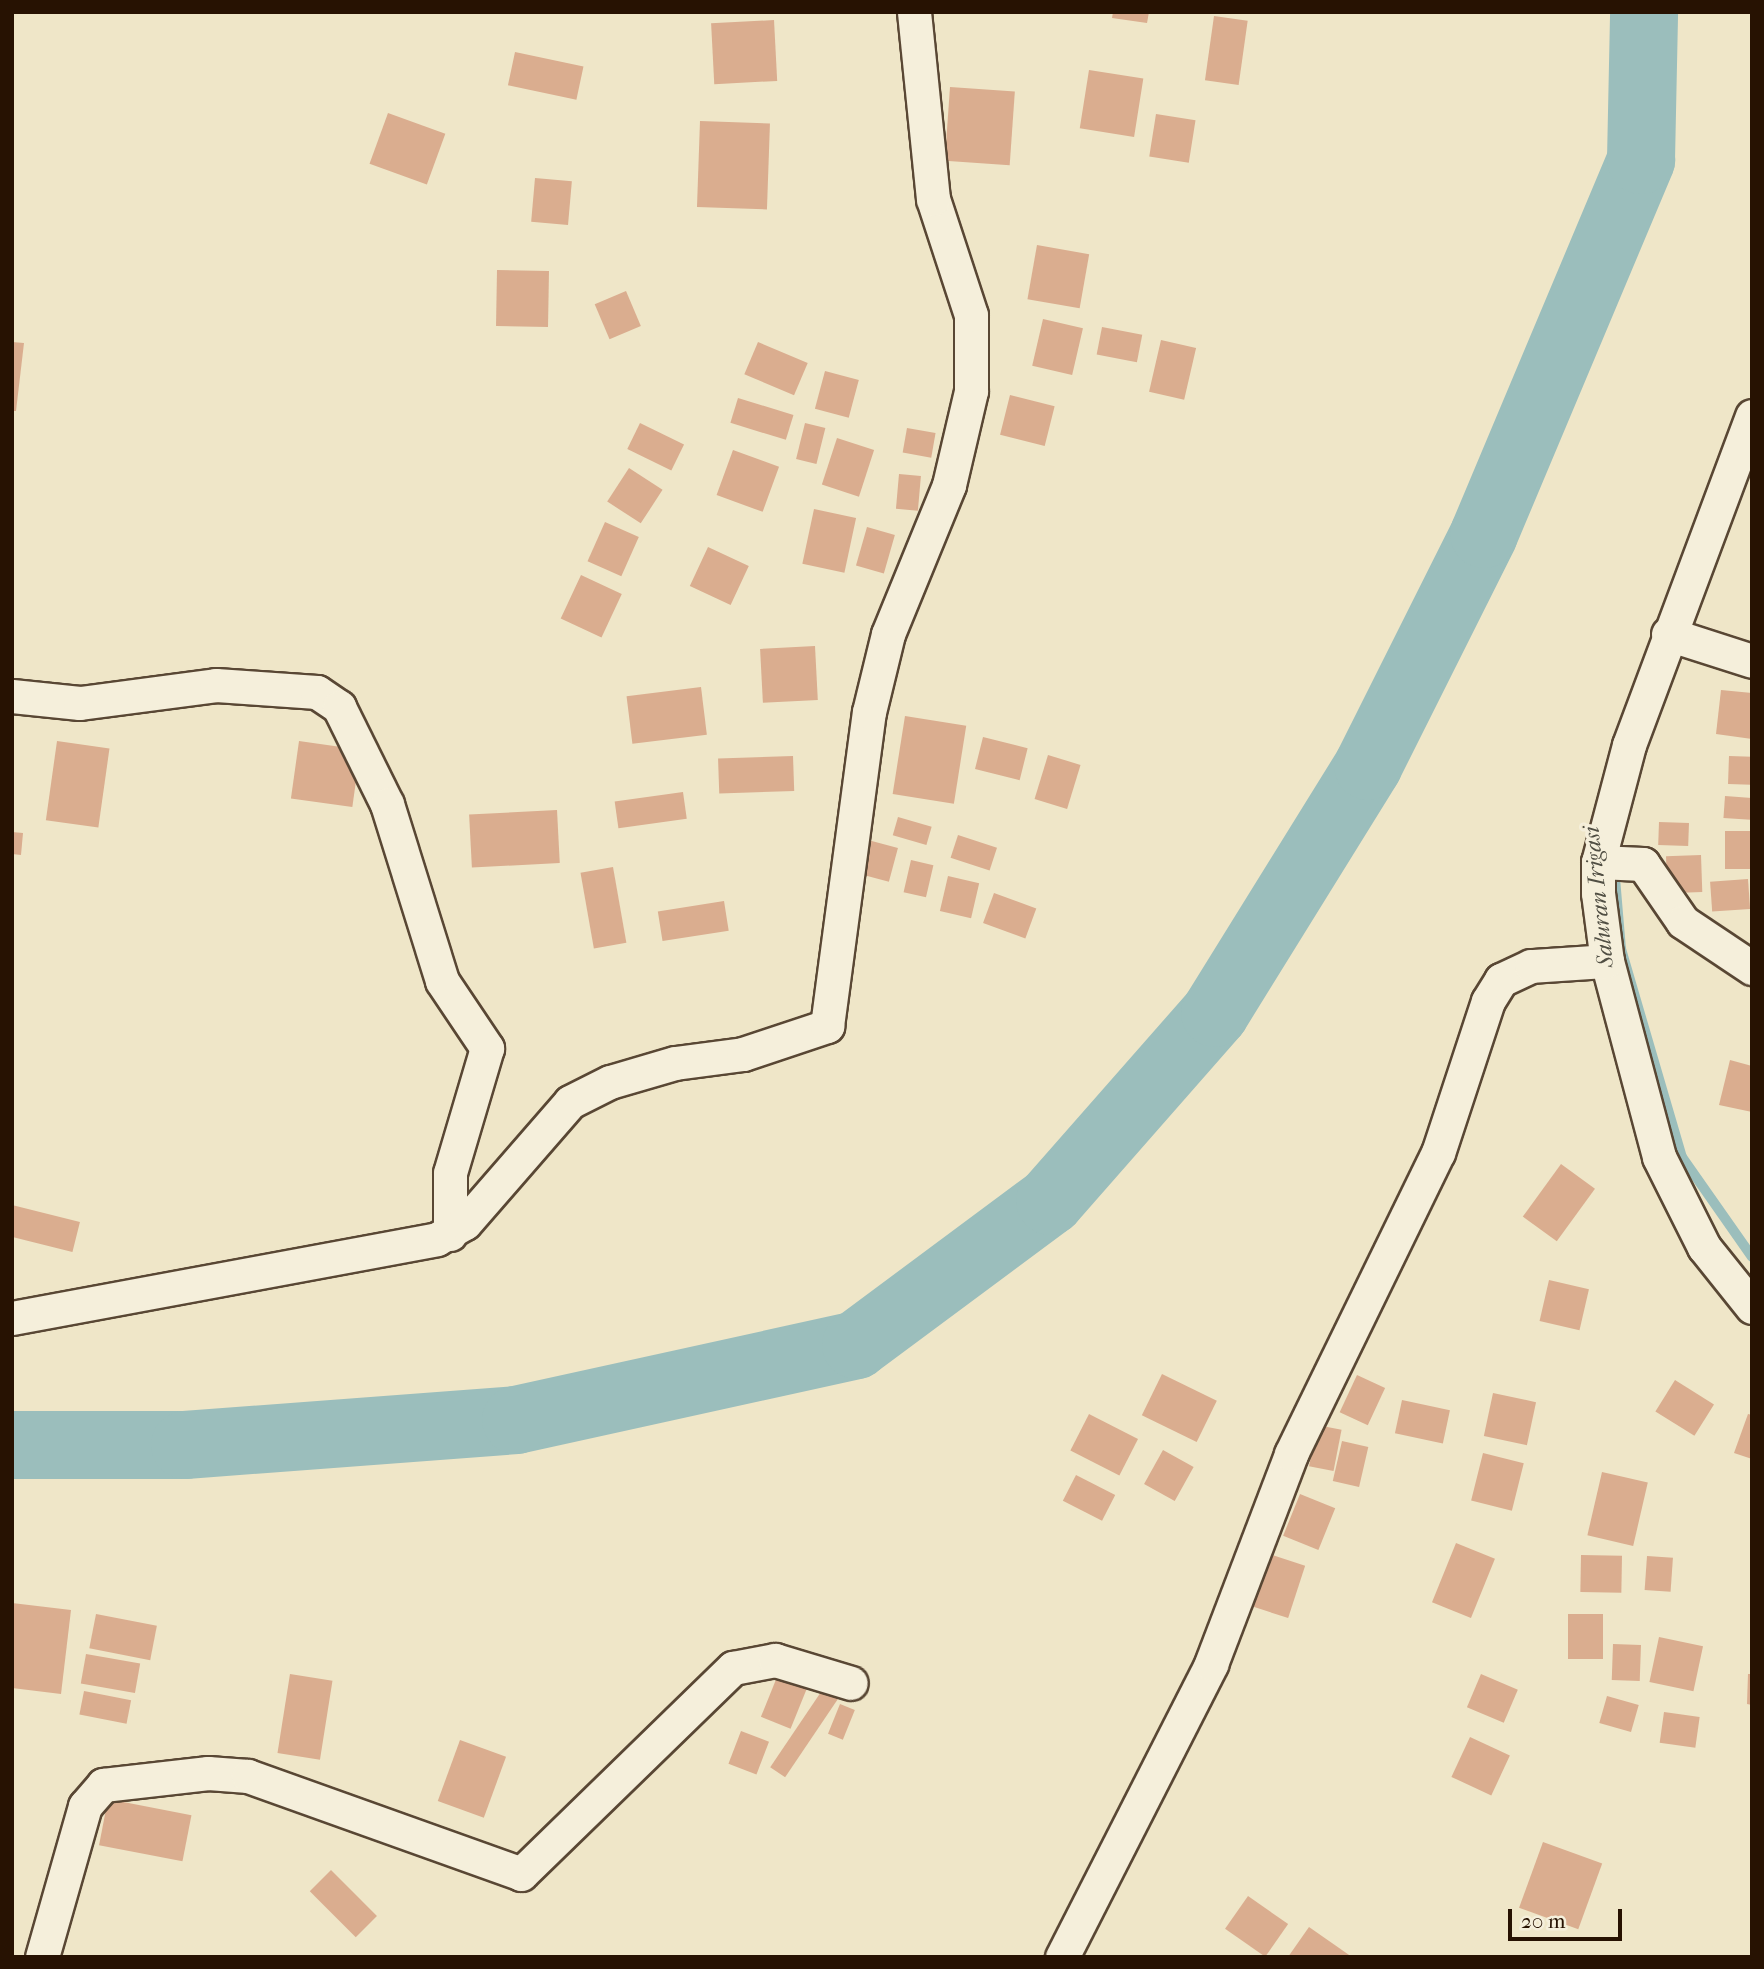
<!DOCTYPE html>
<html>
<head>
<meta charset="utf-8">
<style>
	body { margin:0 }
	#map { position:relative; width:1764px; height:1969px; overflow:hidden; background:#efe6c8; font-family:"IM FELL French Canon",serif }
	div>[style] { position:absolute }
	.stream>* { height:10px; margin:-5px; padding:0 5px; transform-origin:5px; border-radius:5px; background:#9bbebc }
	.river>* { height:68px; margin:-34px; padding:0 34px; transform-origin:34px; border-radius:34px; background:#9bbebc }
	.building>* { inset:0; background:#daad8f; transform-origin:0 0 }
	.roads { filter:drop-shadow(2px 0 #594734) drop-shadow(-2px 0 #594734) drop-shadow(0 2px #594734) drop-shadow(0 -2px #594734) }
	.street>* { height:33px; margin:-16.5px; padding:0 16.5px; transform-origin:16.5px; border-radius:16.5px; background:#f5efdb }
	span { translate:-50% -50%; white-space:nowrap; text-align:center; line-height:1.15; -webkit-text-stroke:7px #f5efdb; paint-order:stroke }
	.water-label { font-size:23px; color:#504e43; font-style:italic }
	.frame { position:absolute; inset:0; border:14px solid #271202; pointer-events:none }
	.scale { position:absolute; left:1508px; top:1909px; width:114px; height:32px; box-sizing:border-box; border:4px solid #271202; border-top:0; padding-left:9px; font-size:21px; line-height:24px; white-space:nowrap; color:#271202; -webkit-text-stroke:5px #f5efdb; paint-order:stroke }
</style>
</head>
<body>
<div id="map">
	<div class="stream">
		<div style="left:1614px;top:866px;width:83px;rotate:85.2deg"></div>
		<div style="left:1621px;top:949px;width:217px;rotate:73.7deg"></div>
		<div style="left:1682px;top:1157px;width:122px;rotate:55deg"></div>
	</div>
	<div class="river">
		<div style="left:12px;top:1445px;width:173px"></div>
		<div style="left:185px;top:1445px;width:332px;rotate:-4.3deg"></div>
		<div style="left:516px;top:1420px;width:348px;rotate:-12.4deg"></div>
		<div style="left:856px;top:1345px;width:242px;rotate:-36.6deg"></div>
		<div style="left:1050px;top:1201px;width:250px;rotate:-48.7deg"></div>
		<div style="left:1215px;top:1013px;width:291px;rotate:-58.2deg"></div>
		<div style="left:1368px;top:766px;width:259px;rotate:-63.4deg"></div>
		<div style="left:1484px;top:534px;width:406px;rotate:-67.2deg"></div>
		<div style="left:1641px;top:160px;width:148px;rotate:-88.8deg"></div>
	</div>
	<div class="building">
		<div style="clip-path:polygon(1113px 12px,1149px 12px,1147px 23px,1112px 18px)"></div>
		<div style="left:1214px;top:16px;width:34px;height:65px;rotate:8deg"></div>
		<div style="left:774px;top:20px;width:61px;height:63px;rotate:87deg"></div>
		<div style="left:515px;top:52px;width:70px;height:34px;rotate:12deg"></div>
		<div style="left:1089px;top:70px;width:55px;height:59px;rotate:9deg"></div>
		<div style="left:950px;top:87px;width:65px;height:74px;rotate:4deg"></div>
		<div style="left:388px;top:113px;width:61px;height:54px;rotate:20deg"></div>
		<div style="left:1156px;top:114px;width:40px;height:43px;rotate:9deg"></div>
		<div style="left:700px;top:121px;width:70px;height:86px;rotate:2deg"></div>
		<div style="left:535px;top:178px;width:37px;height:44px;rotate:5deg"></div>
		<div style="left:1037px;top:245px;width:53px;height:55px;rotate:10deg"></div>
		<div style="left:497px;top:270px;width:52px;height:56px;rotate:1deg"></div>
		<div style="left:626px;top:291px;width:38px;height:34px;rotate:67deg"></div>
		<div style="left:1043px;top:319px;width:41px;height:48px;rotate:13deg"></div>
		<div style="left:1102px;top:327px;width:41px;height:28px;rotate:11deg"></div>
		<div style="left:1161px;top:340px;width:36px;height:53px;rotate:13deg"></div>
		<div style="clip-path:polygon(12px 342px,24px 343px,16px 411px,12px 411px)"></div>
		<div style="left:758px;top:342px;width:54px;height:35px;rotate:23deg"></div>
		<div style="left:825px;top:371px;width:35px;height:39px;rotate:15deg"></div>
		<div style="left:1010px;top:395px;width:46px;height:41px;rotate:14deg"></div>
		<div style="left:738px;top:398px;width:58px;height:26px;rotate:17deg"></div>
		<div style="left:640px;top:423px;width:49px;height:29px;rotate:26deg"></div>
		<div style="left:805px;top:423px;width:21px;height:37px;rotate:14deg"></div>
		<div style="left:907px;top:428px;width:29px;height:25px;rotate:10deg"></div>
		<div style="left:837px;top:438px;width:39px;height:49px;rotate:18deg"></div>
		<div style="left:733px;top:450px;width:49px;height:48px;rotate:20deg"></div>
		<div style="left:629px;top:468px;width:40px;height:40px;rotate:33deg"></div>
		<div style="left:899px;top:474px;width:22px;height:35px;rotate:5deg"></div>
		<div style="left:814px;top:509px;width:43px;height:56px;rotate:12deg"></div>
		<div style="left:605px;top:522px;width:37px;height:43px;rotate:24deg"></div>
		<div style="left:867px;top:527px;width:29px;height:40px;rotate:16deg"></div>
		<div style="left:708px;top:547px;width:45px;height:43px;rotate:25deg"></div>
		<div style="left:581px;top:575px;width:45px;height:48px;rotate:25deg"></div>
		<div style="left:815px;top:646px;width:54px;height:55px;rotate:87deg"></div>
		<div style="left:701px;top:687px;width:48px;height:75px;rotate:83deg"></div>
		<div style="clip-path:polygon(1721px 690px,1752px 693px,1752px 739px,1716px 734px)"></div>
		<div style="left:905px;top:716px;width:62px;height:79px;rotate:9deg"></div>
		<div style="left:983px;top:737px;width:46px;height:33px;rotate:14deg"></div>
		<div style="left:57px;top:741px;width:53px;height:80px;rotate:8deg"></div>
		<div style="left:299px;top:741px;width:62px;height:58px;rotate:8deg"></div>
		<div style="left:1048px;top:755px;width:34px;height:46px;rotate:17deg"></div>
		<div style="left:793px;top:756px;width:35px;height:75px;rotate:88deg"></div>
		<div style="left:1729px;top:756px;width:23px;height:28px;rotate:2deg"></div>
		<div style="left:683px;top:792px;width:27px;height:69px;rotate:82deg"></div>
		<div style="left:1725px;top:796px;width:27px;height:22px;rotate:4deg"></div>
		<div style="left:557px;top:810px;width:53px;height:88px;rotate:87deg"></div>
		<div style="left:898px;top:817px;width:35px;height:19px;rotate:16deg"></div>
		<div style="left:1659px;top:822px;width:30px;height:23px;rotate:2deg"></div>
		<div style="left:1725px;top:831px;width:27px;height:38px"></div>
		<div style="clip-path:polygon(12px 832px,23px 833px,21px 855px,12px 854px)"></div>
		<div style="left:958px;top:835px;width:41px;height:24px;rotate:18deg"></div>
		<div style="left:868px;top:840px;width:31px;height:35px;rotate:15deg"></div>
		<div style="left:1701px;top:855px;width:37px;height:35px;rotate:88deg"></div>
		<div style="left:911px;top:860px;width:23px;height:33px;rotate:13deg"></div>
		<div style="left:613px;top:867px;width:77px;height:33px;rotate:80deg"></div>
		<div style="left:948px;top:876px;width:32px;height:36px;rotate:13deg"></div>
		<div style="left:1748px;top:879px;width:30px;height:38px;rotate:86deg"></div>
		<div style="left:994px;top:893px;width:45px;height:32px;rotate:20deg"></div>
		<div style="left:724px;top:901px;width:30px;height:67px;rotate:81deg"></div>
		<div style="clip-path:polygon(1730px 1060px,1752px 1066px,1752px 1112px,1719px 1105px)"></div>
		<div style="left:1561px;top:1164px;width:42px;height:65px;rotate:36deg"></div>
		<div style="left:12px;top:1205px;width:70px;height:31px;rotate:14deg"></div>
		<div style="left:1549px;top:1280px;width:41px;height:42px;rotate:13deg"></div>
		<div style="left:1162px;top:1374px;width:61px;height:46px;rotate:26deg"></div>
		<div style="left:1357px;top:1375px;width:31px;height:41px;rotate:25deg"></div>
		<div style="left:1675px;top:1380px;width:46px;height:37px;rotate:32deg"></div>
		<div style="left:1493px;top:1393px;width:44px;height:44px;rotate:12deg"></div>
		<div style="left:1402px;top:1400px;width:49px;height:34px;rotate:12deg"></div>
		<div style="left:1089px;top:1414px;width:55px;height:41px;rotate:27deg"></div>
		<div style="clip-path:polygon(1748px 1414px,1752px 1415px,1752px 1459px,1734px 1453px)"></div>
		<div style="left:1317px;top:1425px;width:25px;height:42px;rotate:11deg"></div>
		<div style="left:1342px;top:1441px;width:27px;height:41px;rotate:13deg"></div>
		<div style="left:1163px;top:1450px;width:35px;height:39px;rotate:29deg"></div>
		<div style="left:1483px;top:1453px;width:42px;height:49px;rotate:14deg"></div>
		<div style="left:1602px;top:1472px;width:47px;height:65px;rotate:13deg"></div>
		<div style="left:1076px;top:1475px;width:44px;height:29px;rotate:27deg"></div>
		<div style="left:1300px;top:1494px;width:38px;height:45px;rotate:22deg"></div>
		<div style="left:1456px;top:1543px;width:42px;height:64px;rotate:22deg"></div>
		<div style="left:1269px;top:1554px;width:38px;height:55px;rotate:18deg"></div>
		<div style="left:1581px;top:1555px;width:41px;height:37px;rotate:1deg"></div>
		<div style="left:1647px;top:1556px;width:26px;height:34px;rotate:4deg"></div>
		<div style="clip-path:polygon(12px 1603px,71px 1610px,61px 1694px,12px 1688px)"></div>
		<div style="left:96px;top:1614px;width:62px;height:35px;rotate:11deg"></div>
		<div style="left:1568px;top:1614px;width:35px;height:45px"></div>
		<div style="left:1659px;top:1637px;width:45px;height:46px;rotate:12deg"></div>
		<div style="left:1613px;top:1644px;width:28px;height:36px;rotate:2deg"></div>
		<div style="left:86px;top:1654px;width:55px;height:30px;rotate:10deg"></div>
		<div style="left:290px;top:1674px;width:43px;height:80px;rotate:9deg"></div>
		<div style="left:1481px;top:1674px;width:40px;height:36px;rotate:23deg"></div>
		<div style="clip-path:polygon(1748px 1674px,1752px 1674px,1752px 1705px,1747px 1704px)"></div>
		<div style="left:777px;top:1677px;width:32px;height:43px;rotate:22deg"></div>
		<div style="left:825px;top:1686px;width:18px;height:98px;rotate:34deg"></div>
		<div style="left:84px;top:1691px;width:48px;height:24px;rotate:11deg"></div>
		<div style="left:1607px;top:1696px;width:33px;height:28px;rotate:16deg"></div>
		<div style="left:840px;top:1704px;width:16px;height:32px;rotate:22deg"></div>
		<div style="left:1664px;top:1712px;width:36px;height:31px;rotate:8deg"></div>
		<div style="left:741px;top:1731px;width:30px;height:35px;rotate:21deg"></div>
		<div style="left:1470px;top:1737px;width:44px;height:44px;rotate:25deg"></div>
		<div style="left:460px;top:1740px;width:49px;height:65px;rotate:20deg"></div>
		<div style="left:108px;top:1799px;width:85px;height:47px;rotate:11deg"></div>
		<div style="left:1543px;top:1842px;width:63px;height:70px;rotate:20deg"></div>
		<div style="left:331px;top:1870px;width:65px;height:30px;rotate:45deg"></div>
		<div style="left:1248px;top:1896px;width:49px;height:40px;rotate:35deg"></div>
		<div style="clip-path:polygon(1309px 1927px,1352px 1957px,1288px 1957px)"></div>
	</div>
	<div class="roads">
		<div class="street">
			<div style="left:1752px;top:416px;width:351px;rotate:110.5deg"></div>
			<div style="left:1629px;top:745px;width:121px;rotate:104.8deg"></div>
			<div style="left:1598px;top:862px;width:31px;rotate:90deg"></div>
			<div style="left:1598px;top:893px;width:69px;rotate:82.5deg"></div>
			<div style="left:1607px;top:961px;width:203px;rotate:75.1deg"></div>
			<div style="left:1659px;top:1157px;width:101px;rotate:63.4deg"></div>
			<div style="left:1704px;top:1247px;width:77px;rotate:51.3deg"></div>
			<div style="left:1668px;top:634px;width:88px;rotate:17.8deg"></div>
			<div style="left:12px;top:696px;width:68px;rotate:5.9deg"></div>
			<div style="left:80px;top:703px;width:137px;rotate:-7.5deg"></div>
			<div style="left:216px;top:685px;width:101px;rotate:4deg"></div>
			<div style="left:317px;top:692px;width:27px;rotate:34deg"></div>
			<div style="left:339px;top:707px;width:108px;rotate:63.7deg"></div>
			<div style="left:387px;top:804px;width:185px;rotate:72.7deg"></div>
			<div style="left:442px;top:981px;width:81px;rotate:56.1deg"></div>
			<div style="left:487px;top:1048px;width:130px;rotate:106.5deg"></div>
			<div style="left:450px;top:1173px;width:61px;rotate:90deg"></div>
			<div style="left:1598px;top:862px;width:45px;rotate:2.5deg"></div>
			<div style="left:1643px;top:864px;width:70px;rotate:55.4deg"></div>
			<div style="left:1683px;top:922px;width:83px;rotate:33.7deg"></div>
			<div style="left:12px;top:1318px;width:432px;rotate:-10.5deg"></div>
			<div style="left:437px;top:1239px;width:32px;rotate:-30deg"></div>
			<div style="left:465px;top:1223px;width:160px;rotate:-49deg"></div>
			<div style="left:570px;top:1102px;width:45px;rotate:-26.6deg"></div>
			<div style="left:610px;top:1082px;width:68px;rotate:-16.3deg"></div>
			<div style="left:675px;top:1063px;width:69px;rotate:-7.5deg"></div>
			<div style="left:743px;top:1054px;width:89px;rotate:-18.4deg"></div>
			<div style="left:827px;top:1026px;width:317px;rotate:-82.4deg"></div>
			<div style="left:869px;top:712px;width:80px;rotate:-76.3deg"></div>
			<div style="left:888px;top:634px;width:161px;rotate:-67.7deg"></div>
			<div style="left:949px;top:485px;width:97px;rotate:-76.8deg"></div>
			<div style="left:971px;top:391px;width:76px;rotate:-90deg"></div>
			<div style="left:971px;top:315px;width:122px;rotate:-108.1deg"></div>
			<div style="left:933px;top:199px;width:188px;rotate:-95.8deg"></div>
			<div style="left:42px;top:1957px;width:157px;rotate:-74.1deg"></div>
			<div style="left:85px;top:1806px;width:28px;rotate:-49deg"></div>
			<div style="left:103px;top:1785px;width:106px;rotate:-6.5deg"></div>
			<div style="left:208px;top:1773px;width:40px;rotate:4.3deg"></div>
			<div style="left:248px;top:1776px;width:290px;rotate:19.7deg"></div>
			<div style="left:521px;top:1874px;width:296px;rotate:-44.2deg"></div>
			<div style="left:733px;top:1668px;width:43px;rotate:-10.8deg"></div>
			<div style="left:775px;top:1660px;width:79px;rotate:16.8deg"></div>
			<div style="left:1062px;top:1957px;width:329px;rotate:-63deg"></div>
			<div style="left:1211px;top:1664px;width:225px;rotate:-69.1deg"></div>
			<div style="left:1291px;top:1454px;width:335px;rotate:-64deg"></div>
			<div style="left:1438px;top:1153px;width:160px;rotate:-71.8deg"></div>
			<div style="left:1488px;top:1001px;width:25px;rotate:-58deg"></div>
			<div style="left:1501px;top:980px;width:33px;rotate:-25deg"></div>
			<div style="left:1531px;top:966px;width:76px;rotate:-3.8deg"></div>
		</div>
	</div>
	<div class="water-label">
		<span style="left:1599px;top:897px;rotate:-96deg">Saluran Irigasi</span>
	</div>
	<div class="frame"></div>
	<div class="scale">20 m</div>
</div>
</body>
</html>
